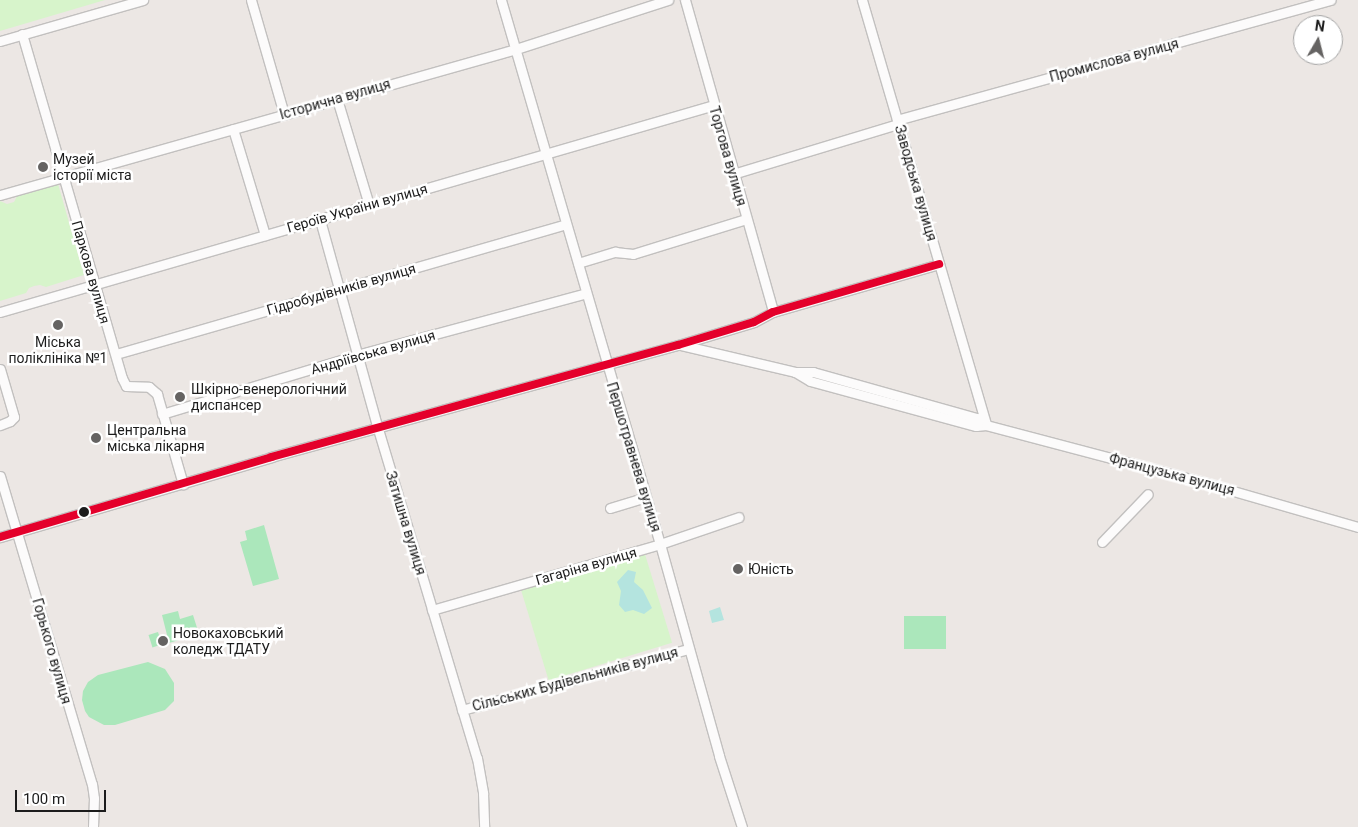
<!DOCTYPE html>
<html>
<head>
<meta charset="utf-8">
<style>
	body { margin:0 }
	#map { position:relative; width:1358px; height:827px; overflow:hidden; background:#ece7e4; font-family:Roboto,sans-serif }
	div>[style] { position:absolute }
	.park>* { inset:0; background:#d7f4cb; transform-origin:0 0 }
	.pitch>* { inset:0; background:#abe7bb; transform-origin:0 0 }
	.water>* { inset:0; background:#b4e4df }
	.roads { filter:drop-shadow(1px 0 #c2c0bf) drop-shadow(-1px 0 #c2c0bf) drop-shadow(0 1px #c2c0bf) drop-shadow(0 -1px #c2c0bf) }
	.minor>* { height:9px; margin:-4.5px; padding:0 4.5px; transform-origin:4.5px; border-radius:4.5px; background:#fcfbfb }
	.bus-1>* { height:8px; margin:-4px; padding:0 4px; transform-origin:4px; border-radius:4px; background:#e4002b }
	.dots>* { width:14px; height:14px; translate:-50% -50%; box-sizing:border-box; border:2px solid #fff; border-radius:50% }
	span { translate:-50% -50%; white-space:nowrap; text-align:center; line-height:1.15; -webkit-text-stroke:5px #fff; paint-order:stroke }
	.street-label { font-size:14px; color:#1c1c1c }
	.poi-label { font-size:14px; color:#1c1c1c }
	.left { translate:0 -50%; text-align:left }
	.north { position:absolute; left:1293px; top:15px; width:50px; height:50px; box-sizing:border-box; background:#fff; border:1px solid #a4a4a4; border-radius:50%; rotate:8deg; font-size:14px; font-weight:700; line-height:20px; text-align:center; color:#1c1c1c }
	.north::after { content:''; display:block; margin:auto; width:18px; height:22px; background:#656362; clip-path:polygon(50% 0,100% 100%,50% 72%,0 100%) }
	.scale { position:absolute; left:15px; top:790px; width:91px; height:22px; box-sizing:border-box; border:2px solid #1c1c1c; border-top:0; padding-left:6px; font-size:15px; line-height:18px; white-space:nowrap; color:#1c1c1c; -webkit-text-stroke:4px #fff; paint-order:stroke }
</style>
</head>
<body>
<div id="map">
	<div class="park">
		<div style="clip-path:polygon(0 0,105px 0,0 31px)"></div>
		<div style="clip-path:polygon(58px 184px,84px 275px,46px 287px,40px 285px,34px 286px,29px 288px,26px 293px,0 301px,0 201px,7px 204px,14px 202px,17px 196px)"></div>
		<div style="left:644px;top:551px;width:96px;height:129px;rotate:73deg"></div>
	</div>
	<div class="pitch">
		<div style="clip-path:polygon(264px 525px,279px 579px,253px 586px,240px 542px,247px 540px,245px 531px)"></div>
		<div style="clip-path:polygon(178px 611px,180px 619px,193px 615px,199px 634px,169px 643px,162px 615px)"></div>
		<div style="left:904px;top:616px;width:42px;height:33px"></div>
		<div style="left:158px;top:632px;width:13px;height:10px;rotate:72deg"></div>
		<div style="clip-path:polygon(148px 662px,165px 669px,174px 683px,174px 701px,165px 710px,115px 725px,104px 725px,89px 717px,85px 711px,82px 700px,83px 691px,88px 682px,98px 675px)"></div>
	</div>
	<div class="water">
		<div style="clip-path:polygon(628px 570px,636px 572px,634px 582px,643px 590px,652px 608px,644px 614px,633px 610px,625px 612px,619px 605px,621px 591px,617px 582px)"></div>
		<div style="clip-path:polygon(720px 607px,724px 620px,712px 623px,709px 611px)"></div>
	</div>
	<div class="roads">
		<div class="minor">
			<div style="left:251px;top:0;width:119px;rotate:73.9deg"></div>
			<div style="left:501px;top:0;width:567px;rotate:73.71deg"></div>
			<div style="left:660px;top:544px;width:220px;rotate:74.4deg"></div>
			<div style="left:719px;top:756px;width:75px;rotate:72.1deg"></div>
			<div style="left:685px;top:0;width:324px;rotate:74.2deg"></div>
			<div style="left:862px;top:0;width:442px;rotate:73.7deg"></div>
			<div style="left:22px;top:34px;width:358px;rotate:73.8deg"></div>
			<div style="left:122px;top:378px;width:9px;rotate:63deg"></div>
			<div style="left:126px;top:386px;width:23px;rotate:2deg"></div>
			<div style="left:149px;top:387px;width:11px;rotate:41deg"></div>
			<div style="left:157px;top:394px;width:94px;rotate:73.9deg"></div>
			<div style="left:0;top:41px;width:149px;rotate:-16deg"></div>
			<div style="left:337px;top:99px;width:111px;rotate:73.2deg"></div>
			<div style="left:897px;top:120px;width:450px;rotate:-15.5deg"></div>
			<div style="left:233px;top:129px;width:111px;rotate:73.2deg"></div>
			<div style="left:733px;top:174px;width:172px;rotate:-16.9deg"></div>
			<div style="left:0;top:195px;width:536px;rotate:-15.8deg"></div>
			<div style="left:516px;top:49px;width:160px;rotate:-17.9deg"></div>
			<div style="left:320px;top:220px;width:217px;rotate:74.5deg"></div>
			<div style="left:378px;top:429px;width:344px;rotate:73.3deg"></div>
			<div style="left:477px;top:758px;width:36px;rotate:80deg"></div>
			<div style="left:483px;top:793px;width:34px;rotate:88deg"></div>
			<div style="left:578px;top:263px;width:39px;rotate:-17deg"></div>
			<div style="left:615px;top:252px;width:18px;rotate:6deg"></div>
			<div style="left:633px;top:254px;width:118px;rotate:-17.2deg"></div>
			<div style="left:0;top:312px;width:743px;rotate:-16.17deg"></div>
			<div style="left:681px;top:345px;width:117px;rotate:13.3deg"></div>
			<div style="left:795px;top:372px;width:17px;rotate:31deg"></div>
			<div style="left:810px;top:381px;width:172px;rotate:15.2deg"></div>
			<div style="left:976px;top:426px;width:10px;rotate:-6deg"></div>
			<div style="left:116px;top:354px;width:468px;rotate:-16.1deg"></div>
			<div style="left:0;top:369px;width:50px;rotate:73.7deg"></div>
			<div style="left:14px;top:417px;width:6px;rotate:135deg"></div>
			<div style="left:10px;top:421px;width:11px;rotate:158deg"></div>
			<div style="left:795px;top:372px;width:18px"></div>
			<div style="left:813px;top:372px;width:170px;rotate:15.7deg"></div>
			<div style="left:977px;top:418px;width:11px;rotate:38deg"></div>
			<div style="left:986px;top:425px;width:231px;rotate:14.8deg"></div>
			<div style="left:1209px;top:484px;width:155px;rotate:16.1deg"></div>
			<div style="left:162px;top:414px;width:204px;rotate:-16.8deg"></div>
			<div style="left:357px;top:355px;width:237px;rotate:-15.1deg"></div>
			<div style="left:0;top:476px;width:321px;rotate:73.4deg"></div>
			<div style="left:92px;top:784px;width:14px;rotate:82deg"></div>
			<div style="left:94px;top:798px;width:29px;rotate:92deg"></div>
			<div style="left:610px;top:508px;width:37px;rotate:-17deg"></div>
			<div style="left:0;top:537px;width:283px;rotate:-16.4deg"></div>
			<div style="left:271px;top:457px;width:422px;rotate:-15.4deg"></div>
			<div style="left:678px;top:345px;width:79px;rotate:-16.8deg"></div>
			<div style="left:754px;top:322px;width:21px;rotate:-28deg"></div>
			<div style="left:773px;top:312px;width:173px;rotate:-16.1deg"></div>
			<div style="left:1102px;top:542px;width:66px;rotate:-46.2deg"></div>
			<div style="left:432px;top:610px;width:237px;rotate:-16.1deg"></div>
			<div style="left:660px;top:544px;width:83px;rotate:-18.9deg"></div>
			<div style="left:462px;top:710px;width:234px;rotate:-15.1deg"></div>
		</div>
	</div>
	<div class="bus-1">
		<div style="left:0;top:537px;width:283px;rotate:-16.4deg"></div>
		<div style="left:271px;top:457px;width:422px;rotate:-15.4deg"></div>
		<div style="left:678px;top:345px;width:79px;rotate:-16.8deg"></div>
		<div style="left:754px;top:322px;width:21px;rotate:-28deg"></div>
		<div style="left:773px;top:312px;width:173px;rotate:-16.1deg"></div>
	</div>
	<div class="dots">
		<div style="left:43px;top:167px;background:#656362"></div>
		<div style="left:58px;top:325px;background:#656362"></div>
		<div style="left:180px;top:397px;background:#656362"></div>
		<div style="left:96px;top:438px;background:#656362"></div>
		<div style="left:84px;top:512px;background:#1c1c1c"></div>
		<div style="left:738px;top:569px;background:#656362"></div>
		<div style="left:163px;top:641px;background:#656362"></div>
	</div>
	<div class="street-label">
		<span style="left:1114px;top:60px;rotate:-15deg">Промислова вулиця</span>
		<span style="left:335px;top:99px;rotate:-16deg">Історична вулиця</span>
		<span style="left:728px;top:156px;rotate:74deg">Торгова вулиця</span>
		<span style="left:916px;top:183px;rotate:74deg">Заводська вулиця</span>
		<span style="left:357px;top:208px;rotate:-16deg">Героїв України вулиця</span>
		<span style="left:91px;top:272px;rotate:74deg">Паркова вулиця</span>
		<span style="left:341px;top:289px;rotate:-16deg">Гідробудівників вулиця</span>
		<span style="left:373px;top:352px;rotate:-16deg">Андріївська вулиця</span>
		<span style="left:634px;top:457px;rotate:73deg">Першотравнева вулиця</span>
		<span style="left:1172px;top:474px;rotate:15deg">Французька вулиця</span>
		<span style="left:406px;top:523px;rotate:73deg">Затишна вулиця</span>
		<span style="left:586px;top:566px;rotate:-16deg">Гагаріна вулиця</span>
		<span style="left:52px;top:651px;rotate:74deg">Горького вулиця</span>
		<span style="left:575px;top:679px;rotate:-15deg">Сільських Будівельників вулиця</span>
	</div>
	<div class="poi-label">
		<span class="left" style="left:53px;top:167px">Музей<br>історії міста</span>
		<span style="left:58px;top:350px">Міська<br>поліклініка №1</span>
		<span class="left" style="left:191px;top:397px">Шкірно-венерологічний<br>диспансер</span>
		<span class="left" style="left:107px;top:438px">Центральна<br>міська лікарня</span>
		<span class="left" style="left:748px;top:569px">Юність</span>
		<span class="left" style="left:173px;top:641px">Новокаховський<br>коледж ТДАТУ</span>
	</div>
	<div class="north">N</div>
	<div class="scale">100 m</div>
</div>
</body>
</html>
